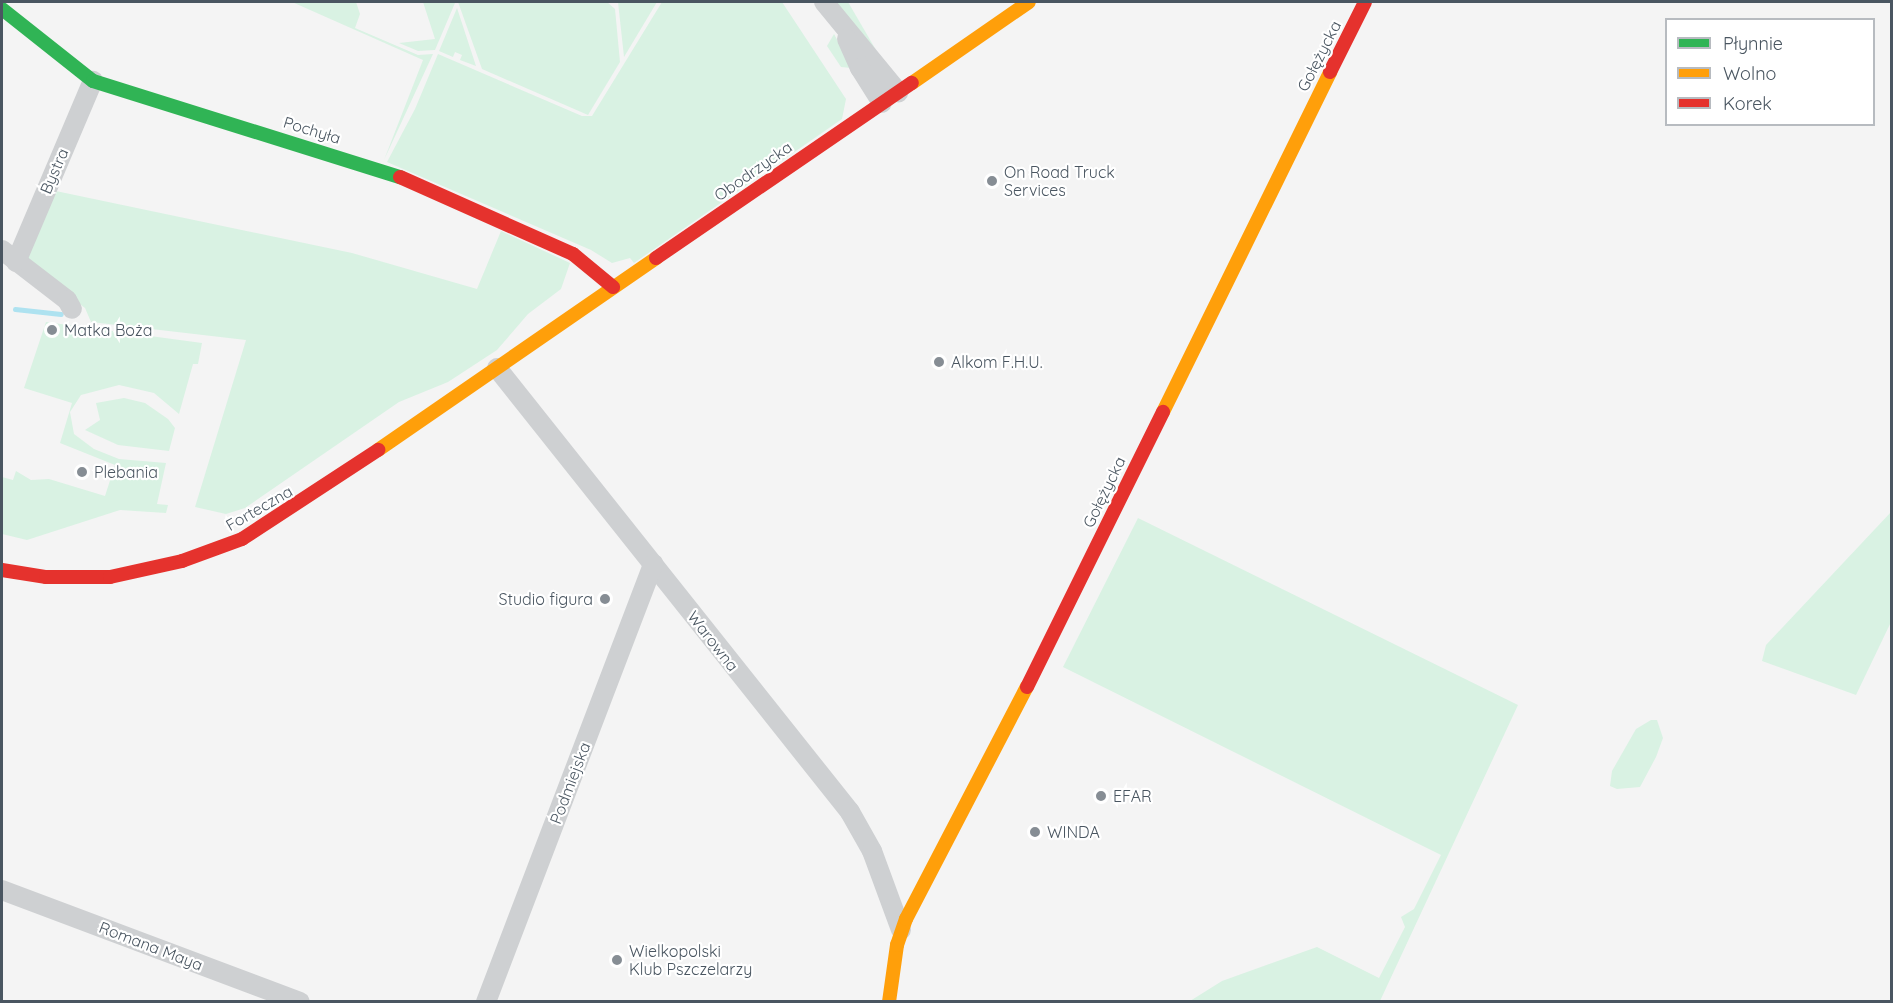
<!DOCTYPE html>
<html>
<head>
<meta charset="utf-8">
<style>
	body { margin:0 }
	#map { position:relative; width:1893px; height:1003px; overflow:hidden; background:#f4f4f4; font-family:Quicksand,sans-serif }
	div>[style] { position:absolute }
	.green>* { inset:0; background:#d9f2e3 }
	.stream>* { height:5px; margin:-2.5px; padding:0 2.5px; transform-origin:2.5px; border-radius:2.5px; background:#aee2f0 }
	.street>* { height:20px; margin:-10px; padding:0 10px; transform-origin:10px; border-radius:10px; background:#ced0d2 }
	.fast>* { height:14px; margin:-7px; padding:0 7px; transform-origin:7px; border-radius:7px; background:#30b455 }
	.slow>* { height:14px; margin:-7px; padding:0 7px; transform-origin:7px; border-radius:7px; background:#ff9f0a }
	.jam>* { height:14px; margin:-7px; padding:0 7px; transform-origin:7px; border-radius:7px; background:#e5322d }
	.dots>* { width:16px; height:16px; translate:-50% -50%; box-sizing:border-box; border:3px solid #fff; border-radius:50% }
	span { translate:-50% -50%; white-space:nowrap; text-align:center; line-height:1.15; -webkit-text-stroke:4.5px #fff; paint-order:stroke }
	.street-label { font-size:16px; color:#4a5661 }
	.poi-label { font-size:16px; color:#4a5661 }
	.left { translate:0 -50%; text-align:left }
	.right { translate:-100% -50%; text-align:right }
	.frame { position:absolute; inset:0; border:3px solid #4a5661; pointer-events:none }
	.legend { position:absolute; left:1665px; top:18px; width:210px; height:108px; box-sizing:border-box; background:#fff; border:2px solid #b7bbc0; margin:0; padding:8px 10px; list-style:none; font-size:18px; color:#4a5661 }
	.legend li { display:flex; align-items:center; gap:12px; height:30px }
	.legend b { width:30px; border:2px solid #b7bbc0 }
</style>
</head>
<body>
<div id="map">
	<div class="green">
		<div style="clip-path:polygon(292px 2px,356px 2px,360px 14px,355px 28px,418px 55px,433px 54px,384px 160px,423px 60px)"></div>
		<div style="clip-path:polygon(423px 2px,455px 3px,435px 50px,418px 51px,399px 43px,435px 39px)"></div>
		<div style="clip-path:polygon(458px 2px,607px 2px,615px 9px,620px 62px,588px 115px,482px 69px)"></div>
		<div style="clip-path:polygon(618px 2px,657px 2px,624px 57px)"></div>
		<div style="clip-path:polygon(662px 2px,782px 2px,846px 99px,842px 119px,634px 263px,630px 258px,612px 263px,591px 250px,387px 162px,415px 109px,438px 54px,582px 116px,592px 116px)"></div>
		<div style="clip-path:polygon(836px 2px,848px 2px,876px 50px,844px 13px)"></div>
		<div style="clip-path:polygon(457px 8px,476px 66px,460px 60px,462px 55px,455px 52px,453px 57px,439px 51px)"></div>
		<div style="clip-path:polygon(834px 34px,852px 67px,851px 68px,841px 67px,827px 46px)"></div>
		<div style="clip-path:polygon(51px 190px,352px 253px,477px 289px,501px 231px,570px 263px,561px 289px,528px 314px,497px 350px,448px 382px,399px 402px,245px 508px,226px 514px,195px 507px,246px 340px,91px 322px,85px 308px,22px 260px)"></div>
		<div style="clip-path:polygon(46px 322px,202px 343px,198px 364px,193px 364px,179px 414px,154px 393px,119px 385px,81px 395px,70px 412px,74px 434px,94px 449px,119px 459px,166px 463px,157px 504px,168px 505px,166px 513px,120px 510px,27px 540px,2px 534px,2px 477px,13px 480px,16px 471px,31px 480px,49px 479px,105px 496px,115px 465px,60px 443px,72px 403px,24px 388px)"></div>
		<div style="clip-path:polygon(124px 398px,145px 403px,168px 419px,175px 428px,169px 451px,118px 445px,85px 430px,100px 420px,96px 403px)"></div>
		<div style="clip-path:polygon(1891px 512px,1891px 622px,1856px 695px,1762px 661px,1766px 645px)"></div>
		<div style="clip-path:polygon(1138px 518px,1518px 705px,1380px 1001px,1190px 1001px,1222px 981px,1317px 947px,1379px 978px,1405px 927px,1401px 917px,1414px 909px,1441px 855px,1063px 667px)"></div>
		<div style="clip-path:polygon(1651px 720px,1657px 720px,1663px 738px,1656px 757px,1640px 787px,1617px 789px,1610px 786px,1612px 771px,1636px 729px)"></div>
	</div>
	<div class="stream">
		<div style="left:15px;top:309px;width:46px;rotate:6.2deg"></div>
	</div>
	<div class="street">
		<div style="left:824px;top:2px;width:117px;rotate:50.6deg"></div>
		<div style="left:847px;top:39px;width:32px;rotate:66deg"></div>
		<div style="left:860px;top:68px;width:41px;rotate:57.8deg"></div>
		<div style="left:2px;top:250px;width:82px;rotate:37.6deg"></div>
		<div style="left:67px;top:300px;width:10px;rotate:61deg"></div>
		<div style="left:16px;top:262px;width:197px;rotate:-67deg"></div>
		<div style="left:497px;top:368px;width:567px;rotate:51.51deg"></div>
		<div style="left:850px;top:812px;width:45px;rotate:60.6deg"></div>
		<div style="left:872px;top:851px;width:84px;rotate:69.8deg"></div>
		<div style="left:2px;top:890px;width:318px;rotate:20.6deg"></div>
		<div style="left:486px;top:1002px;width:469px;rotate:-69.1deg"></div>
	</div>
	<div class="fast">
		<div style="left:2px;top:9px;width:116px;rotate:38.4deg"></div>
		<div style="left:93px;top:81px;width:322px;rotate:17.4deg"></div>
	</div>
	<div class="slow">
		<div style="left:912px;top:83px;width:142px;rotate:-34.7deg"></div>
		<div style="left:1163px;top:412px;width:379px;rotate:-63.8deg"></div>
		<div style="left:378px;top:450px;width:338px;rotate:-34.6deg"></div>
		<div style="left:889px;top:1002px;width:58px;rotate:-82deg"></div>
		<div style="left:897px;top:945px;width:28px;rotate:-71deg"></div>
		<div style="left:906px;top:919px;width:262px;rotate:-62.5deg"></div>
	</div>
	<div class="jam">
		<div style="left:1330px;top:72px;width:78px;rotate:-63.4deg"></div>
		<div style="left:400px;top:177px;width:189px;rotate:24deg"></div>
		<div style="left:573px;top:254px;width:52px;rotate:39.5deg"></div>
		<div style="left:656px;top:258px;width:310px;rotate:-34.4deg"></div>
		<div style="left:2px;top:570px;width:45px;rotate:9deg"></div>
		<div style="left:46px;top:577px;width:64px"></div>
		<div style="left:110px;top:577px;width:74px;rotate:-12.5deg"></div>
		<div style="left:182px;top:561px;width:64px;rotate:-20.1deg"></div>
		<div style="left:242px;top:539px;width:163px;rotate:-33.2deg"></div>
		<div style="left:1027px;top:687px;width:307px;rotate:-63.7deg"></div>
	</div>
	<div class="dots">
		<div style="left:992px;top:181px;background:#868d94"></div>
		<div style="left:52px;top:330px;background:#868d94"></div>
		<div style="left:939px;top:362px;background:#868d94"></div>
		<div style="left:82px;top:472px;background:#868d94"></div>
		<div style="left:605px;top:599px;background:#868d94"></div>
		<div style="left:1101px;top:796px;background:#868d94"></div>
		<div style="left:1035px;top:832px;background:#868d94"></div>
		<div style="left:617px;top:960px;background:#868d94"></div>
	</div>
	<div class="street-label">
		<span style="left:1319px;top:56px;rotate:-63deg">Gołężycka</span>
		<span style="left:312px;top:130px;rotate:17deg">Pochyła</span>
		<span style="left:54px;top:171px;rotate:-67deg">Bystra</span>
		<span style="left:753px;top:171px;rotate:-35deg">Obodrzycka</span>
		<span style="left:1104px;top:492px;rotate:-64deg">Gołężycka</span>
		<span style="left:259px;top:508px;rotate:-30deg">Forteczna</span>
		<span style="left:713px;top:641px;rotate:52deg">Warowna</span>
		<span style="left:570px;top:783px;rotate:-69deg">Podmiejska</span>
		<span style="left:151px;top:946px;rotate:21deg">Romana Maya</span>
	</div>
	<div class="poi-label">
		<span class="left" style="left:1004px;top:181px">On Road Truck<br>Services</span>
		<span class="left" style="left:64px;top:330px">Matka Boża</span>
		<span class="left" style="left:951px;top:362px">Alkom F.H.U.</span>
		<span class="left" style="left:94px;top:472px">Plebania</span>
		<span class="right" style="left:593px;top:599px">Studio figura</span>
		<span class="left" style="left:1113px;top:796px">EFAR</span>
		<span class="left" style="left:1047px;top:832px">WINDA</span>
		<span class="left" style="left:629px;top:960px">Wielkopolski<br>Klub Pszczelarzy</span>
	</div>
	<div class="frame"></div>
	<ul class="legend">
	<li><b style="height:8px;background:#30b455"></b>Płynnie</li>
	<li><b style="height:8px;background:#ff9f0a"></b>Wolno</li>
	<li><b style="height:8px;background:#e5322d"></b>Korek</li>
	</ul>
</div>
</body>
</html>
